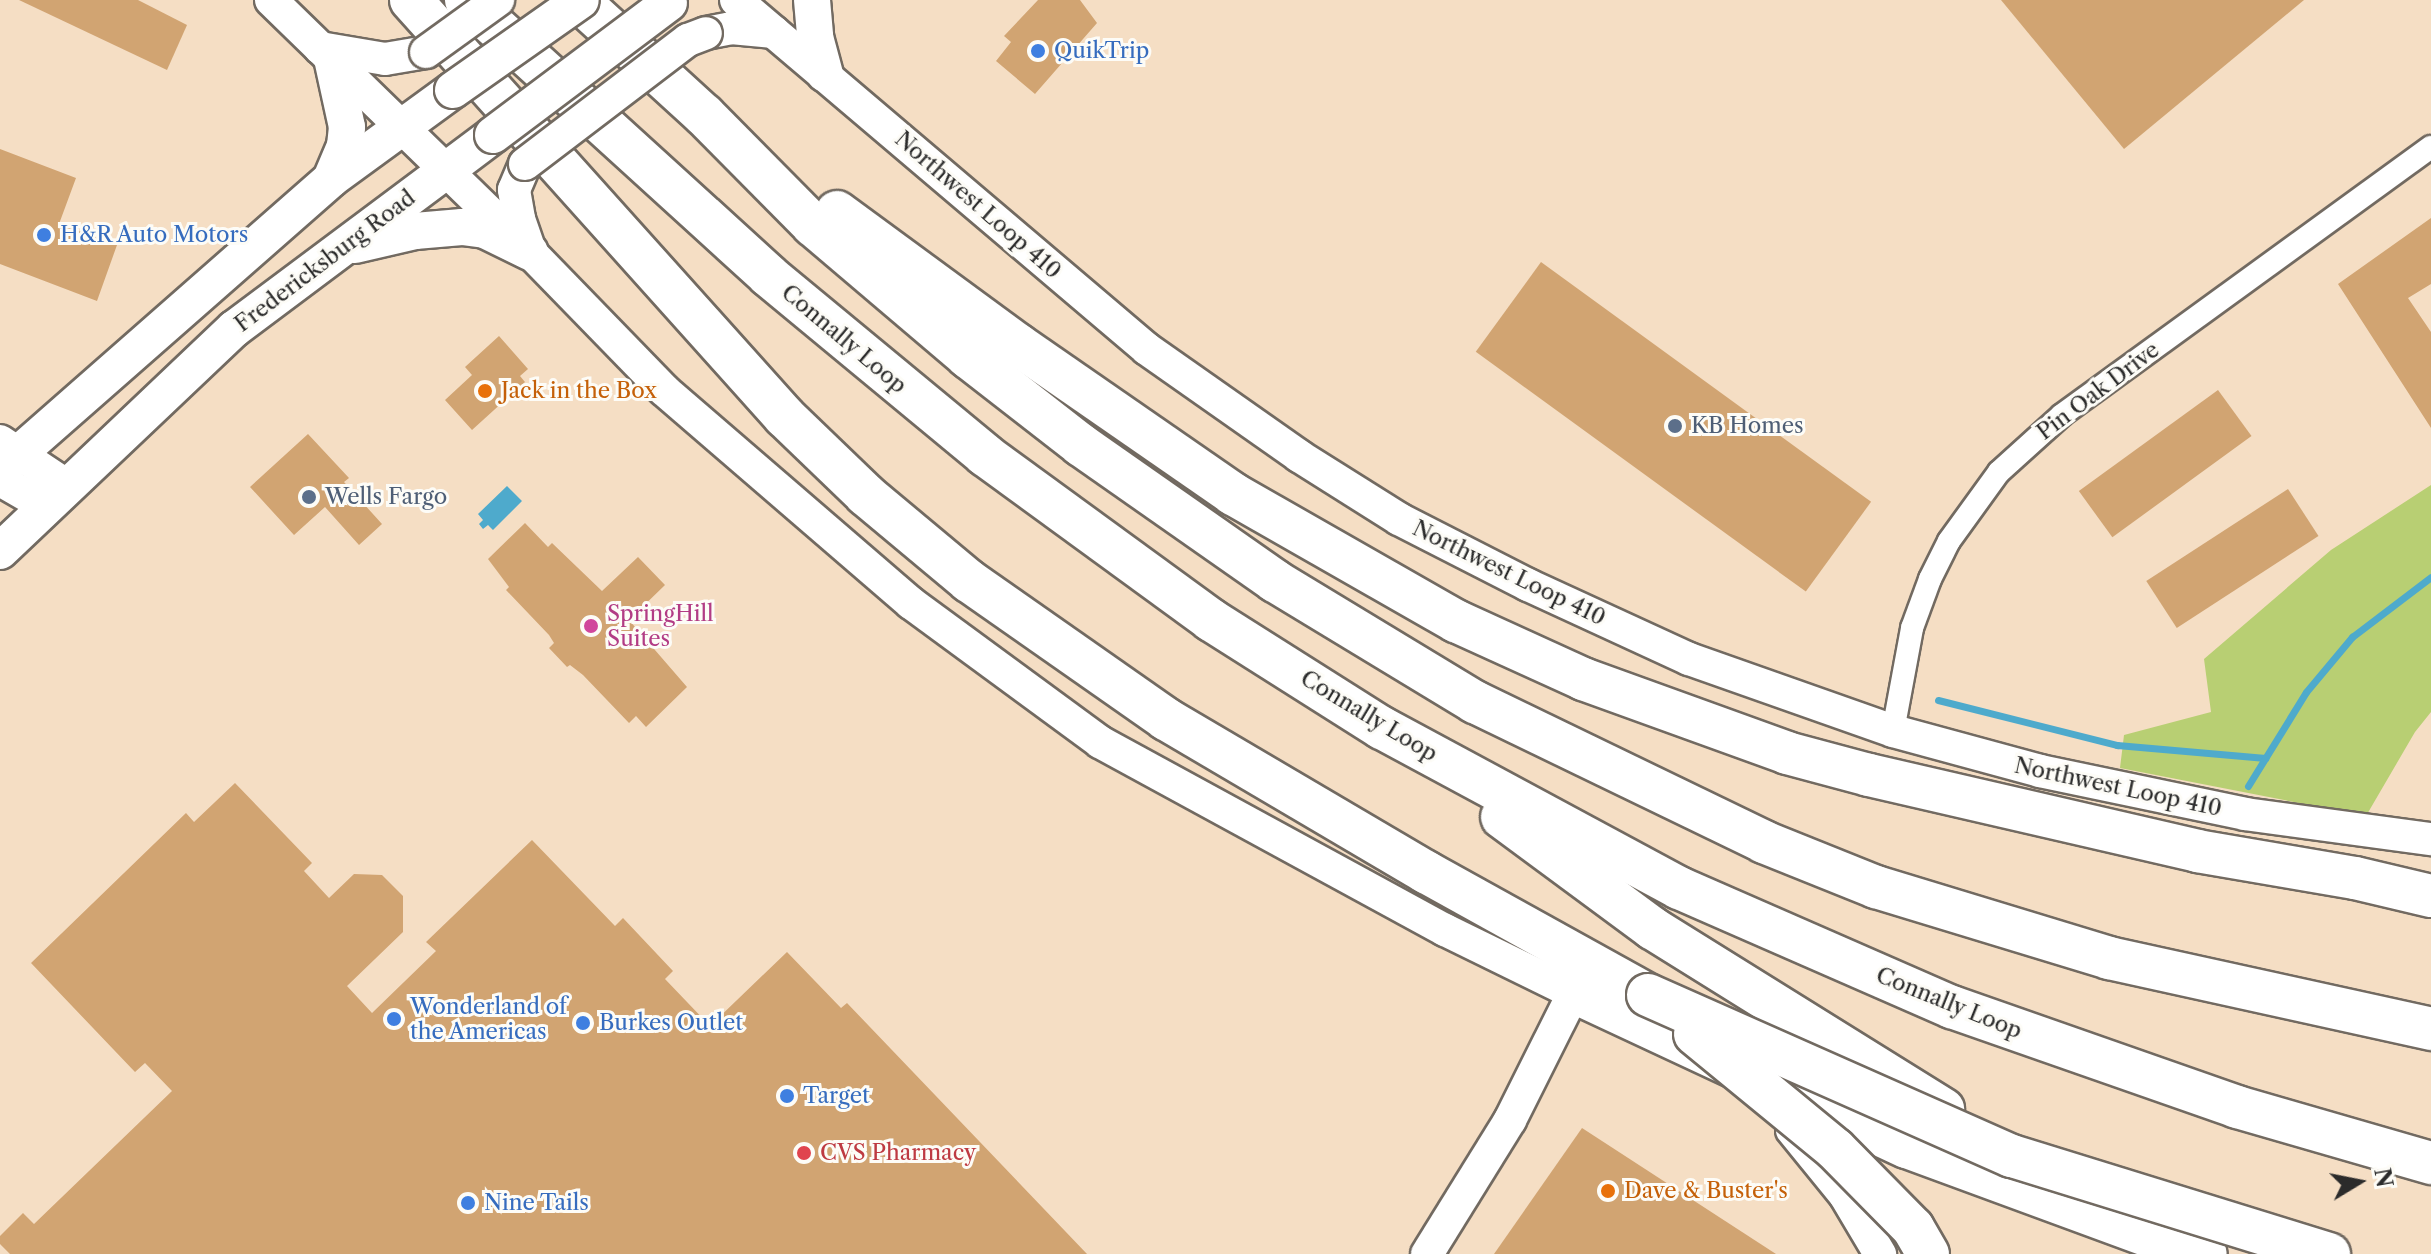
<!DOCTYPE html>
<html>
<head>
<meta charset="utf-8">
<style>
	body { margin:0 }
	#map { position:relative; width:2431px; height:1254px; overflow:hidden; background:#f5dec4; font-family:"Libre Caslon Text",serif }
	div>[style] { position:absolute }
	.green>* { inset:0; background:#b8cf73 }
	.water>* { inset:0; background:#4eaacc }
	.stream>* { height:7px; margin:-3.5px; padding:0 3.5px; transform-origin:3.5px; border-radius:3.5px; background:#4eaacc }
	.building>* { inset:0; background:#d1a472; transform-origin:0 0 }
	.roads { filter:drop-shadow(2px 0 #726a61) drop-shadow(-2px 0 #726a61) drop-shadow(0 2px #726a61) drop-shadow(0 -2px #726a61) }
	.street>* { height:22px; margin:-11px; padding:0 11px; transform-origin:11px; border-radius:11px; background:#fff }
	.secondary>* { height:32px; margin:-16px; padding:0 16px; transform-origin:16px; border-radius:16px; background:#fff }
	.primary>* { height:36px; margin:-18px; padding:0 18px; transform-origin:18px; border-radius:18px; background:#fff }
	.highway>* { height:42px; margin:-21px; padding:0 21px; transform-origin:21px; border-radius:21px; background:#fff }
	.bridges { filter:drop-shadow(2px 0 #726a61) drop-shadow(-2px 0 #726a61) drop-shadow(0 2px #726a61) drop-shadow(0 -2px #726a61) }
	.secondary-bridge>* { height:32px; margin:-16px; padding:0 16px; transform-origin:16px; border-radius:16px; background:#fff }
	.primary-bridge>* { height:36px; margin:-18px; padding:0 18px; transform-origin:18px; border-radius:18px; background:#fff }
	.highway-bridge>* { height:42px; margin:-21px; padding:0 21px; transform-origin:21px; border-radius:21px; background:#fff }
	.dots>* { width:22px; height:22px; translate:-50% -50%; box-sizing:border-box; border:4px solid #fdfcf7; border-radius:50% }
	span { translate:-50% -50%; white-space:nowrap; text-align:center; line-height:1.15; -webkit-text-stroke:6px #fdfcf7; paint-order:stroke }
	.shop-label { font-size:22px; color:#366cbe }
	.left { translate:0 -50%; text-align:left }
	.street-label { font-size:22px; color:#2b2b2b }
	.food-label { font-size:22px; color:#c56008 }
	.service-label { font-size:22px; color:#4e5e75 }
	.hotel-label { font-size:22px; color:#b23c85 }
	.health-label { font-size:22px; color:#be3a42 }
	.north { position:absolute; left:2319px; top:1142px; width:80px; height:80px; -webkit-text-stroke:6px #fdfcf7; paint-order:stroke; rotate:80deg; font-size:22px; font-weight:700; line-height:32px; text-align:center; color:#2b2b2b }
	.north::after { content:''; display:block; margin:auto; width:28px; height:36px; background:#2b2b2b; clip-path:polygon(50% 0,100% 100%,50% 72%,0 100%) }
</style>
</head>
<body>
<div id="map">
	<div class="green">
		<div style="clip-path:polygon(2431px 485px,2431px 712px,2415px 732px,2366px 816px,2120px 768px,2124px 735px,2211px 712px,2204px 659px,2331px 550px)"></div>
	</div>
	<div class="water">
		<div style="clip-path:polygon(507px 486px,522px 501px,493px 530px,488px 525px,483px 529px,479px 524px,483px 520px,478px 514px)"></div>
	</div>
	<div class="stream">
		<div style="left:1938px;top:700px;width:185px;rotate:14.1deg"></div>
		<div style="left:2117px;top:745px;width:149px;rotate:5deg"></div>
		<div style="left:2248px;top:786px;width:110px;rotate:-58.3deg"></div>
		<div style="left:2306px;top:692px;width:72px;rotate:-50.1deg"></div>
		<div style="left:2352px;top:637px;width:99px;rotate:-37.2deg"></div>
	</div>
	<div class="building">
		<div style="clip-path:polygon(19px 0,138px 0,187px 25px,167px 70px)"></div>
		<div style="clip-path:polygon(1038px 0,1080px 0,1097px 23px,1035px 94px,996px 61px,1011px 42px,1004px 36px)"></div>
		<div style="clip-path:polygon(2001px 0,2304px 0,2124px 149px)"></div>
		<div style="clip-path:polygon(0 149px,76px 178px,59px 224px,117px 245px,97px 301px,0 264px)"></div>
		<div style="clip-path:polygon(2431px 218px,2431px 284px,2408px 298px,2431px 332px,2431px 428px,2338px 284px)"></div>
		<div style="left:1541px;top:262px;width:408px;height:111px;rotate:36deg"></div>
		<div style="clip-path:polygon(499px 336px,528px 369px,520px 376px,525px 382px,472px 430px,445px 400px,472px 375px,465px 367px)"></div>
		<div style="left:2218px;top:390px;width:57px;height:172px;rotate:54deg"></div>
		<div style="clip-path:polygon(308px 434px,349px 478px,344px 482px,382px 524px,359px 545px,325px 507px,294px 535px,250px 487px)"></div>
		<div style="left:2288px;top:489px;width:56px;height:169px;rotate:57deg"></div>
		<div style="clip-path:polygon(525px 523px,548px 547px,552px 543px,602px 591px,638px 557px,665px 585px,629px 620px,687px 687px,646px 727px,636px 716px,629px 723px,583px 675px,570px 665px,567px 667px,549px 648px,554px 643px,549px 635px,506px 590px,509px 587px,488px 559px)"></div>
		<div style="clip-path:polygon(235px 783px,312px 863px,304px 871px,329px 898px,354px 874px,382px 875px,403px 896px,403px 932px,347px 986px,372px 1013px,436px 951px,426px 942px,532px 840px,615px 926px,623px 918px,673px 971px,665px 979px,710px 1026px,787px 952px,841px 1008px,847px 1003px,1087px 1254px,10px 1254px,0 1244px,0 1236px,23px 1213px,34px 1224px,172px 1091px,145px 1063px,135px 1072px,31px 963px,186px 813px,194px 822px)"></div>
		<div style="clip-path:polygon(1582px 1128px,1776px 1254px,1494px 1254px)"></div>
	</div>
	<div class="roads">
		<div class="street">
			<div style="left:1893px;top:731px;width:105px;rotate:-79.5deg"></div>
			<div style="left:1912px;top:628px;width:52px;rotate:-69.8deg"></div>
			<div style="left:1930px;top:579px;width:42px;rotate:-63.4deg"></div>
			<div style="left:1949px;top:541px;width:85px;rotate:-54.1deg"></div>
			<div style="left:1999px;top:472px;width:85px;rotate:-42.1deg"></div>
			<div style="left:2062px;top:415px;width:456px;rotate:-36deg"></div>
		</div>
		<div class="secondary">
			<div style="left:271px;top:0;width:361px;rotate:44.2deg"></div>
			<div style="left:530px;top:252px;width:192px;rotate:45.8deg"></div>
			<div style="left:664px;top:390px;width:326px;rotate:40.8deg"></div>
			<div style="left:911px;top:603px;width:235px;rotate:36.3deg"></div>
			<div style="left:1100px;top:742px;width:393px;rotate:28.6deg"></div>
			<div style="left:1445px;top:930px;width:164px;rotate:26.1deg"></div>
			<div style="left:736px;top:0;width:539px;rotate:40.34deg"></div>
			<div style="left:1147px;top:349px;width:186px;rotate:35.1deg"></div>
			<div style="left:1299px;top:456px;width:118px;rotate:32.2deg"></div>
			<div style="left:1399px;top:519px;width:145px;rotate:27.1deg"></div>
			<div style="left:1528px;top:585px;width:177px;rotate:24.7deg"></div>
			<div style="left:1689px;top:659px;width:216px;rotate:19.4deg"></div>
			<div style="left:1893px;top:731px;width:152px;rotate:15.2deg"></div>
			<div style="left:2040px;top:771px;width:209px;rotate:11.8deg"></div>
			<div style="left:2245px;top:814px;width:188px;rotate:7.7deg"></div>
			<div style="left:706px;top:33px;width:25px;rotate:-11deg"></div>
			<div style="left:731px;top:28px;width:43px;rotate:5.3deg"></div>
			<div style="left:320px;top:48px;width:66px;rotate:9.6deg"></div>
			<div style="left:385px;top:59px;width:42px;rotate:-9.7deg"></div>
			<div style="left:525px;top:164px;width:28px;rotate:113deg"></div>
			<div style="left:514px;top:190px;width:29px;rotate:80deg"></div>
			<div style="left:519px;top:219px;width:31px;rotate:71deg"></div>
			<div style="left:0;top:441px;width:79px;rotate:33.7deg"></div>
			<div style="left:0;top:480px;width:52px;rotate:30deg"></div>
			<div style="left:1792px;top:1130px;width:84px;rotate:50.8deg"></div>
			<div style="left:1845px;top:1195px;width:69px;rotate:59.3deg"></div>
			<div style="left:1427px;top:1254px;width:158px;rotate:-58.2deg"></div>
			<div style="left:1510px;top:1120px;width:143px;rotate:-63.4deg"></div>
		</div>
		<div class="primary">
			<div style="left:812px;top:0;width:37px;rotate:85deg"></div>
			<div style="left:815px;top:37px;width:38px;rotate:75deg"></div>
			<div style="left:331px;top:179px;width:36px;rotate:-67deg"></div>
			<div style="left:345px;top:146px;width:19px;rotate:-84deg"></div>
			<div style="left:347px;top:127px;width:71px;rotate:-102.3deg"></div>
			<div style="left:355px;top:245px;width:62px;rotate:-13.1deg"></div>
			<div style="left:415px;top:231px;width:47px;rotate:-4.9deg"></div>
			<div style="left:462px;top:227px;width:23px;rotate:7deg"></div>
			<div style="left:485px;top:230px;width:50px;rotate:26.1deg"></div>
			<div style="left:0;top:470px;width:441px;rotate:-41.3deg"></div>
			<div style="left:331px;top:179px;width:151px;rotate:-36.1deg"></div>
			<div style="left:0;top:551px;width:323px;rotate:-43.5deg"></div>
			<div style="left:234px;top:329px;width:324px;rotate:-36.8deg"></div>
		</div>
		<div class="highway">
			<div style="left:411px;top:0;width:560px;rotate:48.11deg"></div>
			<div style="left:785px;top:417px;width:112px;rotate:43.9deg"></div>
			<div style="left:866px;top:495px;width:134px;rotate:39.9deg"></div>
			<div style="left:969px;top:581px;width:241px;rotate:35deg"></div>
			<div style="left:1166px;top:719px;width:302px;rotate:30.5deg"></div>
			<div style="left:1426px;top:872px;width:254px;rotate:29deg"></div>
			<div style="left:466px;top:0;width:410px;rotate:42.3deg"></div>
			<div style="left:769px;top:276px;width:281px;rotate:39.6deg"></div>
			<div style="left:985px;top:455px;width:280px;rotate:36.1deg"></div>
			<div style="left:1211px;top:620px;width:202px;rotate:32.3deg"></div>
			<div style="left:1382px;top:728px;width:337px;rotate:28.3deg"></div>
			<div style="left:1679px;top:888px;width:298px;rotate:23.6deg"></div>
			<div style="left:1952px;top:1007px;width:302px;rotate:19.3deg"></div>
			<div style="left:2237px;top:1107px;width:202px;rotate:16.1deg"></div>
			<div style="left:578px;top:0;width:171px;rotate:42.4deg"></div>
			<div style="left:704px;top:115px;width:155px;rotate:45.3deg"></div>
			<div style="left:813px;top:225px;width:204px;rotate:40.4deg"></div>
			<div style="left:968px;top:357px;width:143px;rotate:37.9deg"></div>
			<div style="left:1081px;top:445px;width:237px;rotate:35deg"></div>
			<div style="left:1275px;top:581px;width:234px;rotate:31.2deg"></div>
			<div style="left:1475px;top:702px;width:321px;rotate:25.8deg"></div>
			<div style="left:1764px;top:842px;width:121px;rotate:21.9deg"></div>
			<div style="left:1876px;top:887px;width:244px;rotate:16.9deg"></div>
			<div style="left:2109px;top:958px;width:330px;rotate:12.4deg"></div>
			<div style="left:837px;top:212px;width:225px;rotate:36.3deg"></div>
			<div style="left:1018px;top:345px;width:262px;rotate:34.7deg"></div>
			<div style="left:1233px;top:494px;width:257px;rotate:29.7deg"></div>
			<div style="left:1456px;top:621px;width:140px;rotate:24.5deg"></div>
			<div style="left:1583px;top:679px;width:217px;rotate:19.9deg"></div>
			<div style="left:1787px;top:753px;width:85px;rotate:15deg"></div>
			<div style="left:1869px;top:775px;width:337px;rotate:13deg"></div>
			<div style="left:2197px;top:851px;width:160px;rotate:9.7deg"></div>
			<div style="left:2355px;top:878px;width:78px;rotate:13.3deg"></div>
			<div style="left:1502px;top:817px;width:187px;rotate:36.5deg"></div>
			<div style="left:1652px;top:928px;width:343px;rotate:31.9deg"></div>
			<div style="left:1574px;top:992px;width:367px;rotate:25deg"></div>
			<div style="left:1907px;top:1147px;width:263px;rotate:20.2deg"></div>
			<div style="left:2154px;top:1238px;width:54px;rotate:17.1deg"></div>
		</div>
	</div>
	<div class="bridges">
		<div class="secondary-bridge">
			<div style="left:426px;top:52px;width:89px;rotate:-35.8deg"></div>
			<div style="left:525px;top:164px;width:205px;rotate:-37.3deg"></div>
			<div style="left:688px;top:40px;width:19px;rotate:-21deg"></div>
		</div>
		<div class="primary-bridge">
			<div style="left:453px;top:90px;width:156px;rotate:-35.1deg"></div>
			<div style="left:493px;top:135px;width:220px;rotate:-36.9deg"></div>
		</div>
		<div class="highway-bridge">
			<div style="left:1648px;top:995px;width:398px;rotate:23.9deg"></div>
			<div style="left:2012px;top:1156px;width:332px;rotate:17.2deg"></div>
			<div style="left:1695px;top:1034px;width:181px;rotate:39.4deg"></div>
			<div style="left:1835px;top:1149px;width:111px;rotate:45.4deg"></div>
			<div style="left:1913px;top:1228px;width:30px;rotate:60deg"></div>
		</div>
	</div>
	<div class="dots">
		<div style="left:1038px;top:51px;background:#3f7fe0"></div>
		<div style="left:44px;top:235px;background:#3f7fe0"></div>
		<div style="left:485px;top:391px;background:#e8710a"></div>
		<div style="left:1675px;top:426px;background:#5c6f8a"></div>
		<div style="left:309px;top:497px;background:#5c6f8a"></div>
		<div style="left:591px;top:626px;background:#d1479c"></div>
		<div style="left:394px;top:1019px;background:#3f7fe0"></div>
		<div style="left:583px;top:1023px;background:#3f7fe0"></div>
		<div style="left:787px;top:1096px;background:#3f7fe0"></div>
		<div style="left:804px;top:1153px;background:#e0444e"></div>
		<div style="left:1608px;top:1191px;background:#e8710a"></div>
		<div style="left:468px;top:1203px;background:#3f7fe0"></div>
	</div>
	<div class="shop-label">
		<span class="left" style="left:1054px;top:51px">QuikTrip</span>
		<span class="left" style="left:60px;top:235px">H&amp;R Auto Motors</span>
		<span class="left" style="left:410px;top:1019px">Wonderland of<br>the Americas</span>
		<span class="left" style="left:599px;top:1023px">Burkes Outlet</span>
		<span class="left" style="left:803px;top:1096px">Target</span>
		<span class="left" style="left:484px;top:1203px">Nine Tails</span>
	</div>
	<div class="street-label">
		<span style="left:978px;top:205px;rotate:41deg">Northwest Loop 410</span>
		<span style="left:325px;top:261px;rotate:-37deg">Fredericksburg Road</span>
		<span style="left:844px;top:339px;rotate:40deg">Connally Loop</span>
		<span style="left:2098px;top:391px;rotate:-37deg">Pin Oak Drive</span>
		<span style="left:1509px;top:573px;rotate:26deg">Northwest Loop 410</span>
		<span style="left:1369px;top:716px;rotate:31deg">Connally Loop</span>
		<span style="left:2118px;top:787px;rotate:12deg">Northwest Loop 410</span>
		<span style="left:1949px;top:1003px;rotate:22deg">Connally Loop</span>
	</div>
	<div class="food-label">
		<span class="left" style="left:501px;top:391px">Jack in the Box</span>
		<span class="left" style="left:1624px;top:1191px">Dave &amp; Buster's</span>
	</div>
	<div class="service-label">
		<span class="left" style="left:1691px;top:426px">KB Homes</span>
		<span class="left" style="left:325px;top:497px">Wells Fargo</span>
	</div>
	<div class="hotel-label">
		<span class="left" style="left:607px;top:626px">SpringHill<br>Suites</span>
	</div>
	<div class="health-label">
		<span class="left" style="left:820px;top:1153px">CVS Pharmacy</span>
	</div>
	<div class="north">N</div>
</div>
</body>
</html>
